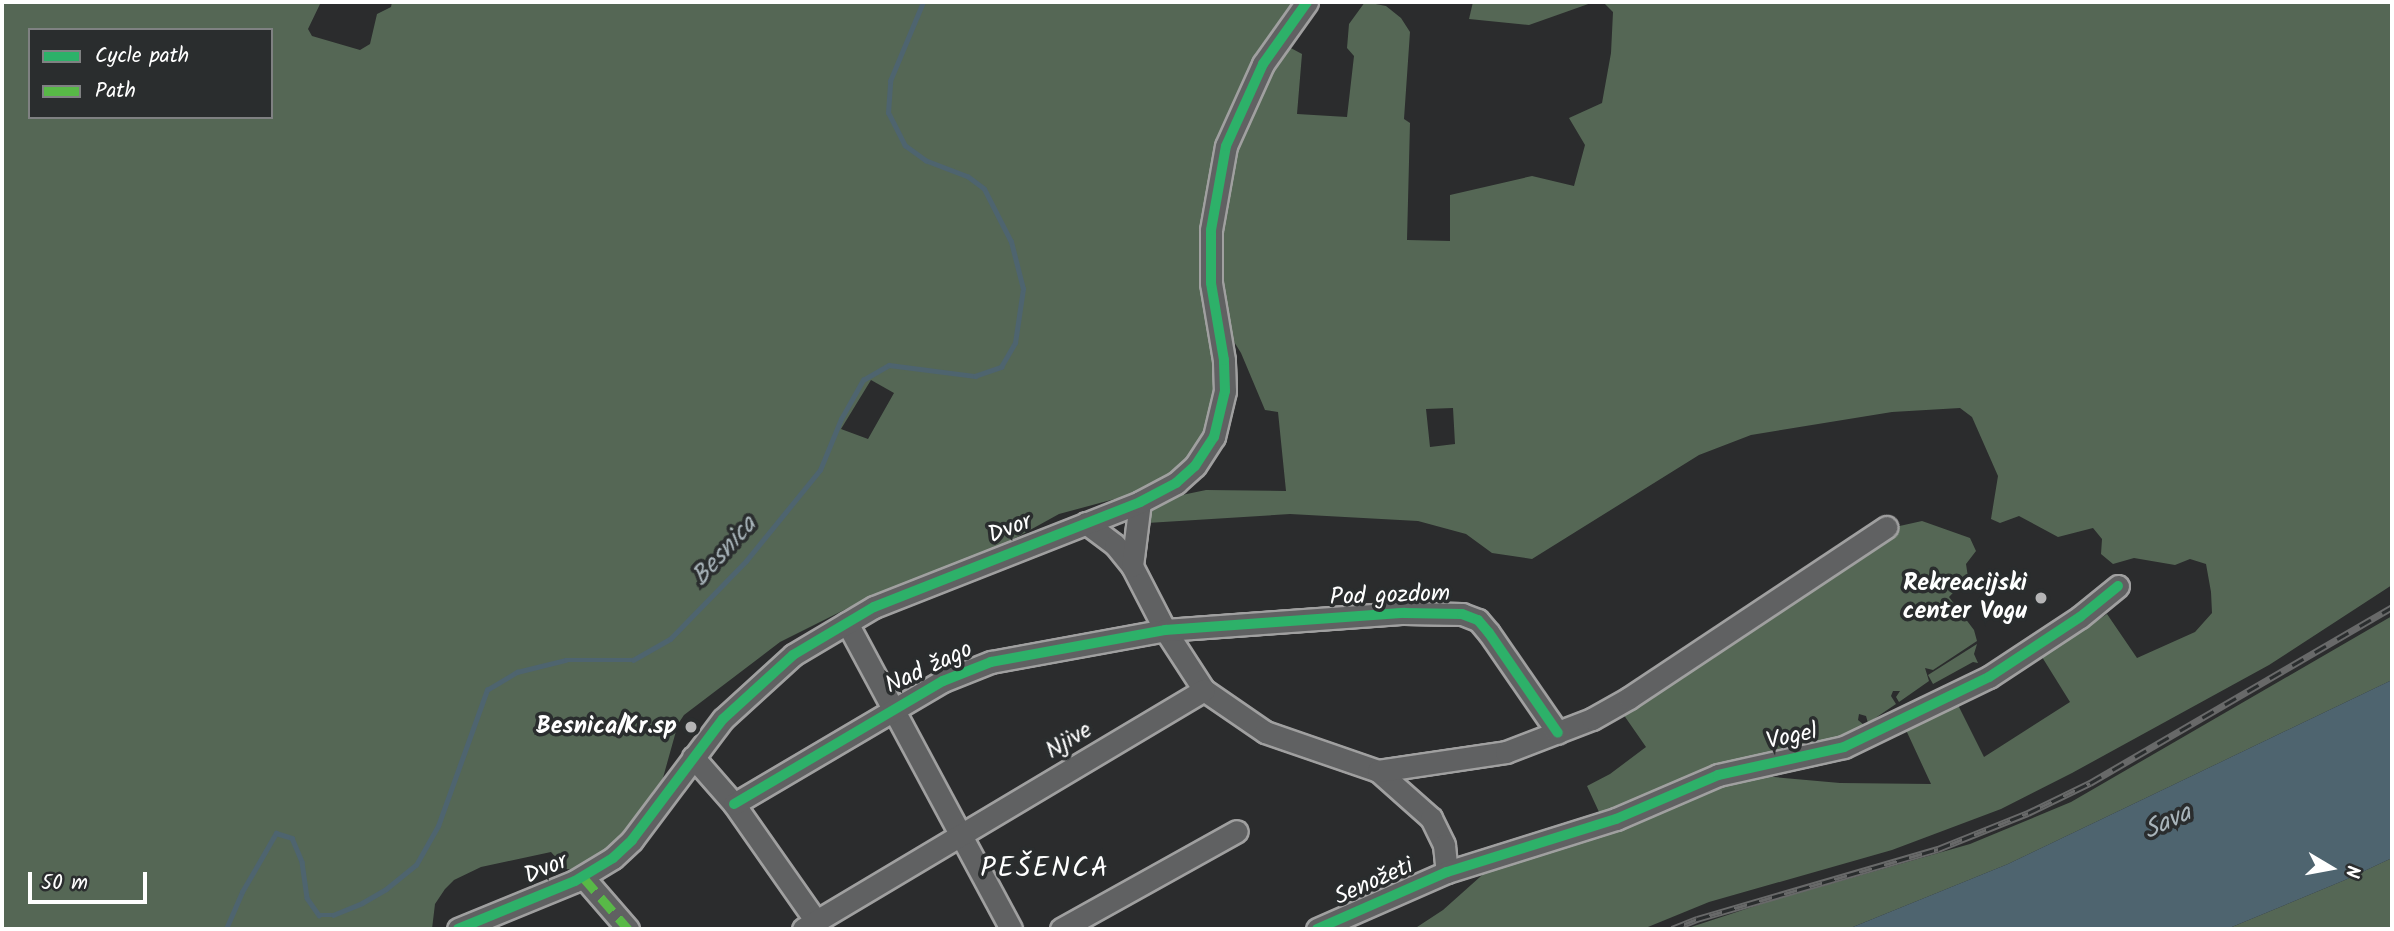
<!DOCTYPE html>
<html>
<head>
<meta charset="utf-8">
<style>
	body { margin:0 }
	#map { position:relative; width:2394px; height:931px; overflow:hidden; background:#2b2c2d; font-family:Kalam,sans-serif }
	div>[style] { position:absolute }
	.green>* { inset:0; background:#556755 }
	.water>* { inset:0; background:#4e646f }
	.stream>* { height:4.5px; margin:-2.25px; padding:0 2.25px; transform-origin:2.25px; border-radius:2.25px; background:#4e646f }
	.roads { filter:drop-shadow(2px 0 #a0a0a0) drop-shadow(-2px 0 #a0a0a0) drop-shadow(0 2px #a0a0a0) drop-shadow(0 -2px #a0a0a0) }
	.minor>* { height:21px; margin:-10.5px; padding:0 10.5px; transform-origin:10.5px; border-radius:10.5px; background:#606162 }
	.rail>* { height:7px; margin-top:-3.5px; transform-origin:0; background:repeating-linear-gradient(90deg,#2a2d2e 0 13px,#686969 0 26px); box-sizing:border-box; border-block:2px solid #686969 }
	.quiet>* { height:9px; margin-top:-4.5px; transform-origin:0; background:repeating-linear-gradient(90deg,#58b947 0 18px,transparent 0 27px) }
	.cycleway>* { height:10px; margin:-5px; padding:0 5px; transform-origin:5px; border-radius:5px; background:#2db169 }
	.dots>* { width:19px; height:19px; translate:-50% -50%; box-sizing:border-box; border:4px solid #2a2d2e; border-radius:50% }
	span { translate:-50% -50%; white-space:nowrap; text-align:center; line-height:1.15; -webkit-text-stroke:7px #2a2d2e; paint-order:stroke }
	.street-label { font-size:24px; color:#fff }
	.poi-label { font-size:24px; color:#fff; font-weight:700 }
	.right { translate:-100% -50%; text-align:right }
	.water-label { font-size:26px; color:#a8b4ba; font-style:italic }
	.quarter-label { font-size:28px; color:#fff; letter-spacing:2px }
	.frame { position:absolute; inset:0; border:4px solid #fff; pointer-events:none }
	.legend { position:absolute; left:28px; top:28px; width:245px; height:91px; box-sizing:border-box; background:#2a2d2e; border:2px solid #7f8182; margin:0; padding:9px 12px; list-style:none; font-size:21px; color:#fff }
	.legend li { display:flex; align-items:center; gap:14px; height:35px }
	.legend b { width:35px; border:2px solid #7f8182 }
	.north { position:absolute; left:2296px; top:833px; width:70px; height:70px; -webkit-text-stroke:5px #2a2d2e; paint-order:stroke; rotate:100deg; font-size:19px; font-weight:700; line-height:28px; text-align:center; color:#fff }
	.north::after { content:''; display:block; margin:auto; width:24px; height:32px; background:#fff; clip-path:polygon(50% 0,100% 100%,50% 72%,0 100%) }
	.scale { position:absolute; left:28px; top:872px; width:119px; height:32px; box-sizing:border-box; border:4px solid #fff; border-top:0; padding-left:9px; font-size:21px; line-height:24px; white-space:nowrap; color:#fff; -webkit-text-stroke:5px #2a2d2e; paint-order:stroke }
</style>
</head>
<body>
<div id="map">
	<div class="green">
		<div style="clip-path:polygon(evenodd,2px 2px,321px 2px,308px 29px,312px 36px,360px 50px,370px 44px,377px 14px,391px 7px,392px 2px,1294px 2px,1293px 7px,1273px 31px,1251px 68px,1220px 140px,1206px 194px,1201px 240px,1217px 388px,1205px 432px,1177px 470px,1137px 493px,1059px 514px,1001px 546px,864px 600px,780px 642px,684px 715px,678px 724px,661px 785px,640px 816px,606px 851px,577px 870px,566px 869px,551px 852px,481px 867px,454px 880px,445px 889px,435px 904px,432px 929px,2px 929px,2px 2px,30px 30px,271px 30px,271px 117px,30px 117px,30px 30px,2px 2px,871px 380px,894px 393px,868px 439px,841px 429px,871px 380px)"></div>
		<div style="clip-path:polygon(evenodd,1365px 2px,1386px 6px,1401px 18px,1410px 32px,1404px 119px,1410px 123px,1407px 240px,1450px 241px,1450px 195px,1532px 176px,1574px 186px,1585px 145px,1569px 118px,1602px 103px,1611px 53px,1613px 12px,1603px 2px,2392px 2px,2392px 585px,2269px 665px,2072px 773px,2001px 809px,1892px 850px,1709px 902px,1643px 929px,1414px 929px,1443px 910px,1490px 868px,1731px 779px,1762px 776px,1840px 783px,1931px 784px,1906px 730px,1958px 705px,1984px 757px,2070px 702px,2042px 657px,2107px 614px,2137px 658px,2195px 632px,2212px 613px,2211px 592px,2206px 564px,2190px 559px,2175px 565px,2134px 558px,2113px 564px,2101px 554px,2102px 539px,2093px 528px,2058px 537px,2019px 516px,2000px 523px,1991px 519px,1998px 476px,1972px 417px,1960px 408px,1892px 412px,1751px 435px,1699px 455px,1532px 559px,1492px 553px,1466px 534px,1418px 521px,1290px 514px,1147px 523px,1149px 509px,1173px 494px,1182px 495px,1206px 490px,1286px 491px,1278px 412px,1265px 410px,1241px 353px,1226px 329px,1217px 253px,1234px 148px,1270px 69px,1287px 46px,1302px 54px,1297px 114px,1347px 117px,1354px 56px,1347px 48px,1349px 24px,1365px 2px,1453px 408px,1455px 444px,1430px 447px,1426px 409px,1453px 408px)"></div>
		<div style="clip-path:polygon(1473px 2px,1594px 2px,1529px 25px,1469px 19px)"></div>
		<div style="clip-path:polygon(1922px 521px,1970px 538px,1976px 551px,1966px 564px,1968px 577px,1949px 597px,1974px 630px,1977px 641px,1933px 670px,1925px 668px,1929px 681px,1899px 702px,1896px 697px,1900px 691px,1893px 691px,1891px 696px,1896px 704px,1868px 723px,1866px 716px,1859px 714px,1858px 720px,1864px 725px,1840px 741px,1774px 750px,1715px 768px,1578px 823px,1599px 812px,1587px 786px,1610px 774px,1646px 747px,1621px 711px,1895px 527px)"></div>
		<div style="clip-path:polygon(2392px 616px,2392px 680px,2008px 864px,1848px 929px,1685px 929px,1767px 902px,1970px 844px,2071px 802px)"></div>
		<div style="clip-path:polygon(1977px 644px,1974px 654px,1978px 663px,1973px 662px,1933px 684px,1928px 675px)"></div>
		<div style="clip-path:polygon(2392px 858px,2392px 929px,2227px 929px,2345px 880px)"></div>
	</div>
	<div class="water">
		<div style="clip-path:polygon(2392px 680px,2392px 858px,2345px 880px,2227px 929px,1848px 929px,2008px 864px)"></div>
	</div>
	<div class="stream">
		<div style="left:226px;top:929px;width:40px;rotate:-66.6deg"></div>
		<div style="left:242px;top:892px;width:68px;rotate:-60deg"></div>
		<div style="left:276px;top:833px;width:17px;rotate:17deg"></div>
		<div style="left:292px;top:838px;width:26px;rotate:67deg"></div>
		<div style="left:302px;top:862px;width:36px;rotate:82deg"></div>
		<div style="left:307px;top:898px;width:21px;rotate:55deg"></div>
		<div style="left:319px;top:915px;width:14px"></div>
		<div style="left:333px;top:915px;width:31px;rotate:-22deg"></div>
		<div style="left:362px;top:903px;width:28px;rotate:-30deg"></div>
		<div style="left:386px;top:889px;width:38px;rotate:-39deg"></div>
		<div style="left:416px;top:865px;width:45px;rotate:-60.6deg"></div>
		<div style="left:438px;top:826px;width:145px;rotate:-70.2deg"></div>
		<div style="left:487px;top:690px;width:35px;rotate:-31deg"></div>
		<div style="left:517px;top:672px;width:50px;rotate:-13.8deg"></div>
		<div style="left:566px;top:660px;width:67px"></div>
		<div style="left:633px;top:660px;width:43px;rotate:-29.6deg"></div>
		<div style="left:670px;top:639px;width:109px;rotate:-45.7deg"></div>
		<div style="left:746px;top:561px;width:117px;rotate:-50.9deg"></div>
		<div style="left:820px;top:470px;width:55px;rotate:-67.6deg"></div>
		<div style="left:841px;top:419px;width:45px;rotate:-60.6deg"></div>
		<div style="left:863px;top:380px;width:30px;rotate:-30deg"></div>
		<div style="left:889px;top:365px;width:87px;rotate:7.3deg"></div>
		<div style="left:975px;top:376px;width:28px;rotate:-19deg"></div>
		<div style="left:1001px;top:367px;width:28px;rotate:-60deg"></div>
		<div style="left:1015px;top:343px;width:55px;rotate:-81.6deg"></div>
		<div style="left:1023px;top:289px;width:49px;rotate:-104.3deg"></div>
		<div style="left:1011px;top:242px;width:59px;rotate:-117deg"></div>
		<div style="left:984px;top:189px;width:20px;rotate:-143deg"></div>
		<div style="left:968px;top:177px;width:45px;rotate:-159.1deg"></div>
		<div style="left:926px;top:161px;width:26px;rotate:-144deg"></div>
		<div style="left:905px;top:146px;width:37px;rotate:-117deg"></div>
		<div style="left:888px;top:113px;width:32px;rotate:-86deg"></div>
		<div style="left:890px;top:81px;width:86px;rotate:-67.3deg"></div>
	</div>
	<div class="roads">
		<div class="minor">
			<div style="left:1086px;top:523px;width:36px;rotate:37deg"></div>
			<div style="left:1115px;top:545px;width:27px;rotate:51deg"></div>
			<div style="left:1132px;top:566px;width:72px;rotate:62.7deg"></div>
			<div style="left:1165px;top:630px;width:72px;rotate:57deg"></div>
			<div style="left:1204px;top:690px;width:74px;rotate:34.5deg"></div>
			<div style="left:1265px;top:732px;width:120px;rotate:19deg"></div>
			<div style="left:1378px;top:771px;width:71px;rotate:41.6deg"></div>
			<div style="left:1431px;top:818px;width:30px;rotate:64deg"></div>
			<div style="left:1444px;top:845px;width:27px;rotate:84deg"></div>
			<div style="left:1132px;top:566px;width:64px;rotate:-82.9deg"></div>
			<div style="left:847px;top:623px;width:347px;rotate:61.8deg"></div>
			<div style="left:693px;top:757px;width:62px;rotate:48.9deg"></div>
			<div style="left:734px;top:804px;width:143px;rotate:55deg"></div>
			<div style="left:1378px;top:771px;width:129px;rotate:-8.4deg"></div>
			<div style="left:1506px;top:752px;width:92px;rotate:-21deg"></div>
			<div style="left:1592px;top:719px;width:43px;rotate:-29.6deg"></div>
			<div style="left:1629px;top:698px;width:309px;rotate:-33.6deg"></div>
			<div style="left:734px;top:804px;width:243px;rotate:-30.5deg"></div>
			<div style="left:943px;top:681px;width:52px;rotate:-21.6deg"></div>
			<div style="left:991px;top:662px;width:177px;rotate:-10.4deg"></div>
			<div style="left:1165px;top:630px;width:240px;rotate:-4.1deg"></div>
			<div style="left:1404px;top:613px;width:58px;rotate:1deg"></div>
			<div style="left:1462px;top:614px;width:17px;rotate:21deg"></div>
			<div style="left:1478px;top:620px;width:17px;rotate:50deg"></div>
			<div style="left:1489px;top:633px;width:121px;rotate:55.4deg"></div>
			<div style="left:583px;top:877px;width:69px;rotate:49.1deg"></div>
			<div style="left:458px;top:929px;width:126px;rotate:-22.3deg"></div>
			<div style="left:575px;top:881px;width:44px;rotate:-31.2deg"></div>
			<div style="left:613px;top:858px;width:26px;rotate:-43deg"></div>
			<div style="left:632px;top:840px;width:151px;rotate:-53.1deg"></div>
			<div style="left:723px;top:719px;width:95px;rotate:-42.4deg"></div>
			<div style="left:793px;top:655px;width:94px;rotate:-30.7deg"></div>
			<div style="left:874px;top:607px;width:286px;rotate:-21.5deg"></div>
			<div style="left:1140px;top:502px;width:41px;rotate:-27.8deg"></div>
			<div style="left:1176px;top:483px;width:25px;rotate:-42deg"></div>
			<div style="left:1195px;top:466px;width:35px;rotate:-57deg"></div>
			<div style="left:1214px;top:437px;width:47px;rotate:-76.6deg"></div>
			<div style="left:1225px;top:391px;width:31px;rotate:-92deg"></div>
			<div style="left:1224px;top:360px;width:78px;rotate:-99.6deg"></div>
			<div style="left:1211px;top:283px;width:53px;rotate:-90deg"></div>
			<div style="left:1211px;top:230px;width:85px;rotate:-79.9deg"></div>
			<div style="left:1226px;top:146px;width:90px;rotate:-65.7deg"></div>
			<div style="left:1263px;top:64px;width:76px;rotate:-54.6deg"></div>
			<div style="left:803px;top:929px;width:467px;rotate:-30.8deg"></div>
			<div style="left:1061px;top:929px;width:201px;rotate:-29.1deg"></div>
			<div style="left:1317px;top:929px;width:142px;rotate:-23.7deg"></div>
			<div style="left:1447px;top:872px;width:177px;rotate:-17.4deg"></div>
			<div style="left:1616px;top:819px;width:111px;rotate:-23.3deg"></div>
			<div style="left:1718px;top:775px;width:129px;rotate:-12.5deg"></div>
			<div style="left:1844px;top:747px;width:161px;rotate:-25.8deg"></div>
			<div style="left:1989px;top:677px;width:109px;rotate:-33.4deg"></div>
			<div style="left:2080px;top:617px;width:49px;rotate:-39.2deg"></div>
		</div>
	</div>
	<div class="rail">
		<div style="left:1672px;top:929px;width:27px;rotate:-22deg"></div>
		<div style="left:1697px;top:919px;width:251px;rotate:-16.2deg"></div>
		<div style="left:1938px;top:849px;width:97px;rotate:-21.8deg"></div>
		<div style="left:2028px;top:813px;width:69px;rotate:-25.8deg"></div>
		<div style="left:2090px;top:783px;width:350px;rotate:-30.2deg"></div>
	</div>
	<div class="quiet">
		<div style="left:583px;top:877px;width:69px;rotate:49.1deg"></div>
	</div>
	<div class="cycleway">
		<div style="left:734px;top:804px;width:243px;rotate:-30.5deg"></div>
		<div style="left:943px;top:681px;width:52px;rotate:-21.6deg"></div>
		<div style="left:991px;top:662px;width:177px;rotate:-10.4deg"></div>
		<div style="left:1165px;top:630px;width:240px;rotate:-4.1deg"></div>
		<div style="left:1404px;top:613px;width:58px;rotate:1deg"></div>
		<div style="left:1462px;top:614px;width:17px;rotate:21deg"></div>
		<div style="left:1478px;top:620px;width:17px;rotate:50deg"></div>
		<div style="left:1489px;top:633px;width:121px;rotate:55.4deg"></div>
		<div style="left:458px;top:929px;width:126px;rotate:-22.3deg"></div>
		<div style="left:575px;top:881px;width:44px;rotate:-31.2deg"></div>
		<div style="left:613px;top:858px;width:26px;rotate:-43deg"></div>
		<div style="left:632px;top:840px;width:151px;rotate:-53.1deg"></div>
		<div style="left:723px;top:719px;width:95px;rotate:-42.4deg"></div>
		<div style="left:793px;top:655px;width:94px;rotate:-30.7deg"></div>
		<div style="left:874px;top:607px;width:286px;rotate:-21.5deg"></div>
		<div style="left:1140px;top:502px;width:41px;rotate:-27.8deg"></div>
		<div style="left:1176px;top:483px;width:25px;rotate:-42deg"></div>
		<div style="left:1195px;top:466px;width:35px;rotate:-57deg"></div>
		<div style="left:1214px;top:437px;width:47px;rotate:-76.6deg"></div>
		<div style="left:1225px;top:391px;width:31px;rotate:-92deg"></div>
		<div style="left:1224px;top:360px;width:78px;rotate:-99.6deg"></div>
		<div style="left:1211px;top:283px;width:53px;rotate:-90deg"></div>
		<div style="left:1211px;top:230px;width:85px;rotate:-79.9deg"></div>
		<div style="left:1226px;top:146px;width:90px;rotate:-65.7deg"></div>
		<div style="left:1263px;top:64px;width:76px;rotate:-54.6deg"></div>
		<div style="left:1317px;top:929px;width:142px;rotate:-23.7deg"></div>
		<div style="left:1447px;top:872px;width:177px;rotate:-17.4deg"></div>
		<div style="left:1616px;top:819px;width:111px;rotate:-23.3deg"></div>
		<div style="left:1718px;top:775px;width:129px;rotate:-12.5deg"></div>
		<div style="left:1844px;top:747px;width:161px;rotate:-25.8deg"></div>
		<div style="left:1989px;top:677px;width:109px;rotate:-33.4deg"></div>
		<div style="left:2080px;top:617px;width:49px;rotate:-39.2deg"></div>
	</div>
	<div class="dots">
		<div style="left:2041px;top:598px;background:#b5b5b6"></div>
		<div style="left:691px;top:727px;background:#b5b5b6"></div>
	</div>
	<div class="street-label">
		<span style="left:1010px;top:529px;rotate:-21deg">Dvor</span>
		<span style="left:1390px;top:596px;rotate:-2deg">Pod gozdom</span>
		<span style="left:929px;top:668px;rotate:-25deg">Nad žago</span>
		<span style="left:1792px;top:737px;rotate:-12deg">Vogel</span>
		<span style="left:1069px;top:741px;rotate:-31deg">Njive</span>
		<span style="left:546px;top:869px;rotate:-23deg">Dvor</span>
		<span style="left:1374px;top:882px;rotate:-24deg">Senožeti</span>
	</div>
	<div class="poi-label">
		<span class="right" style="left:2027px;top:598px">Rekreacijski<br>center Vogu</span>
		<span class="right" style="left:677px;top:727px">Besnica/Kr.sp</span>
	</div>
	<div class="water-label">
		<span style="left:725px;top:552px;rotate:-48deg">Besnica</span>
		<span style="left:2168px;top:823px;rotate:-25deg">Sava</span>
	</div>
	<div class="quarter-label">
		<span style="left:1045px;top:869px">PEŠENCA</span>
	</div>
	<div class="frame"></div>
	<ul class="legend">
	<li><b style="height:9px;background:#2db169"></b>Cycle path</li>
	<li><b style="height:9px;background:#58b947"></b>Path</li>
	</ul>
	<div class="north">N</div>
	<div class="scale">50 m</div>
</div>
</body>
</html>
